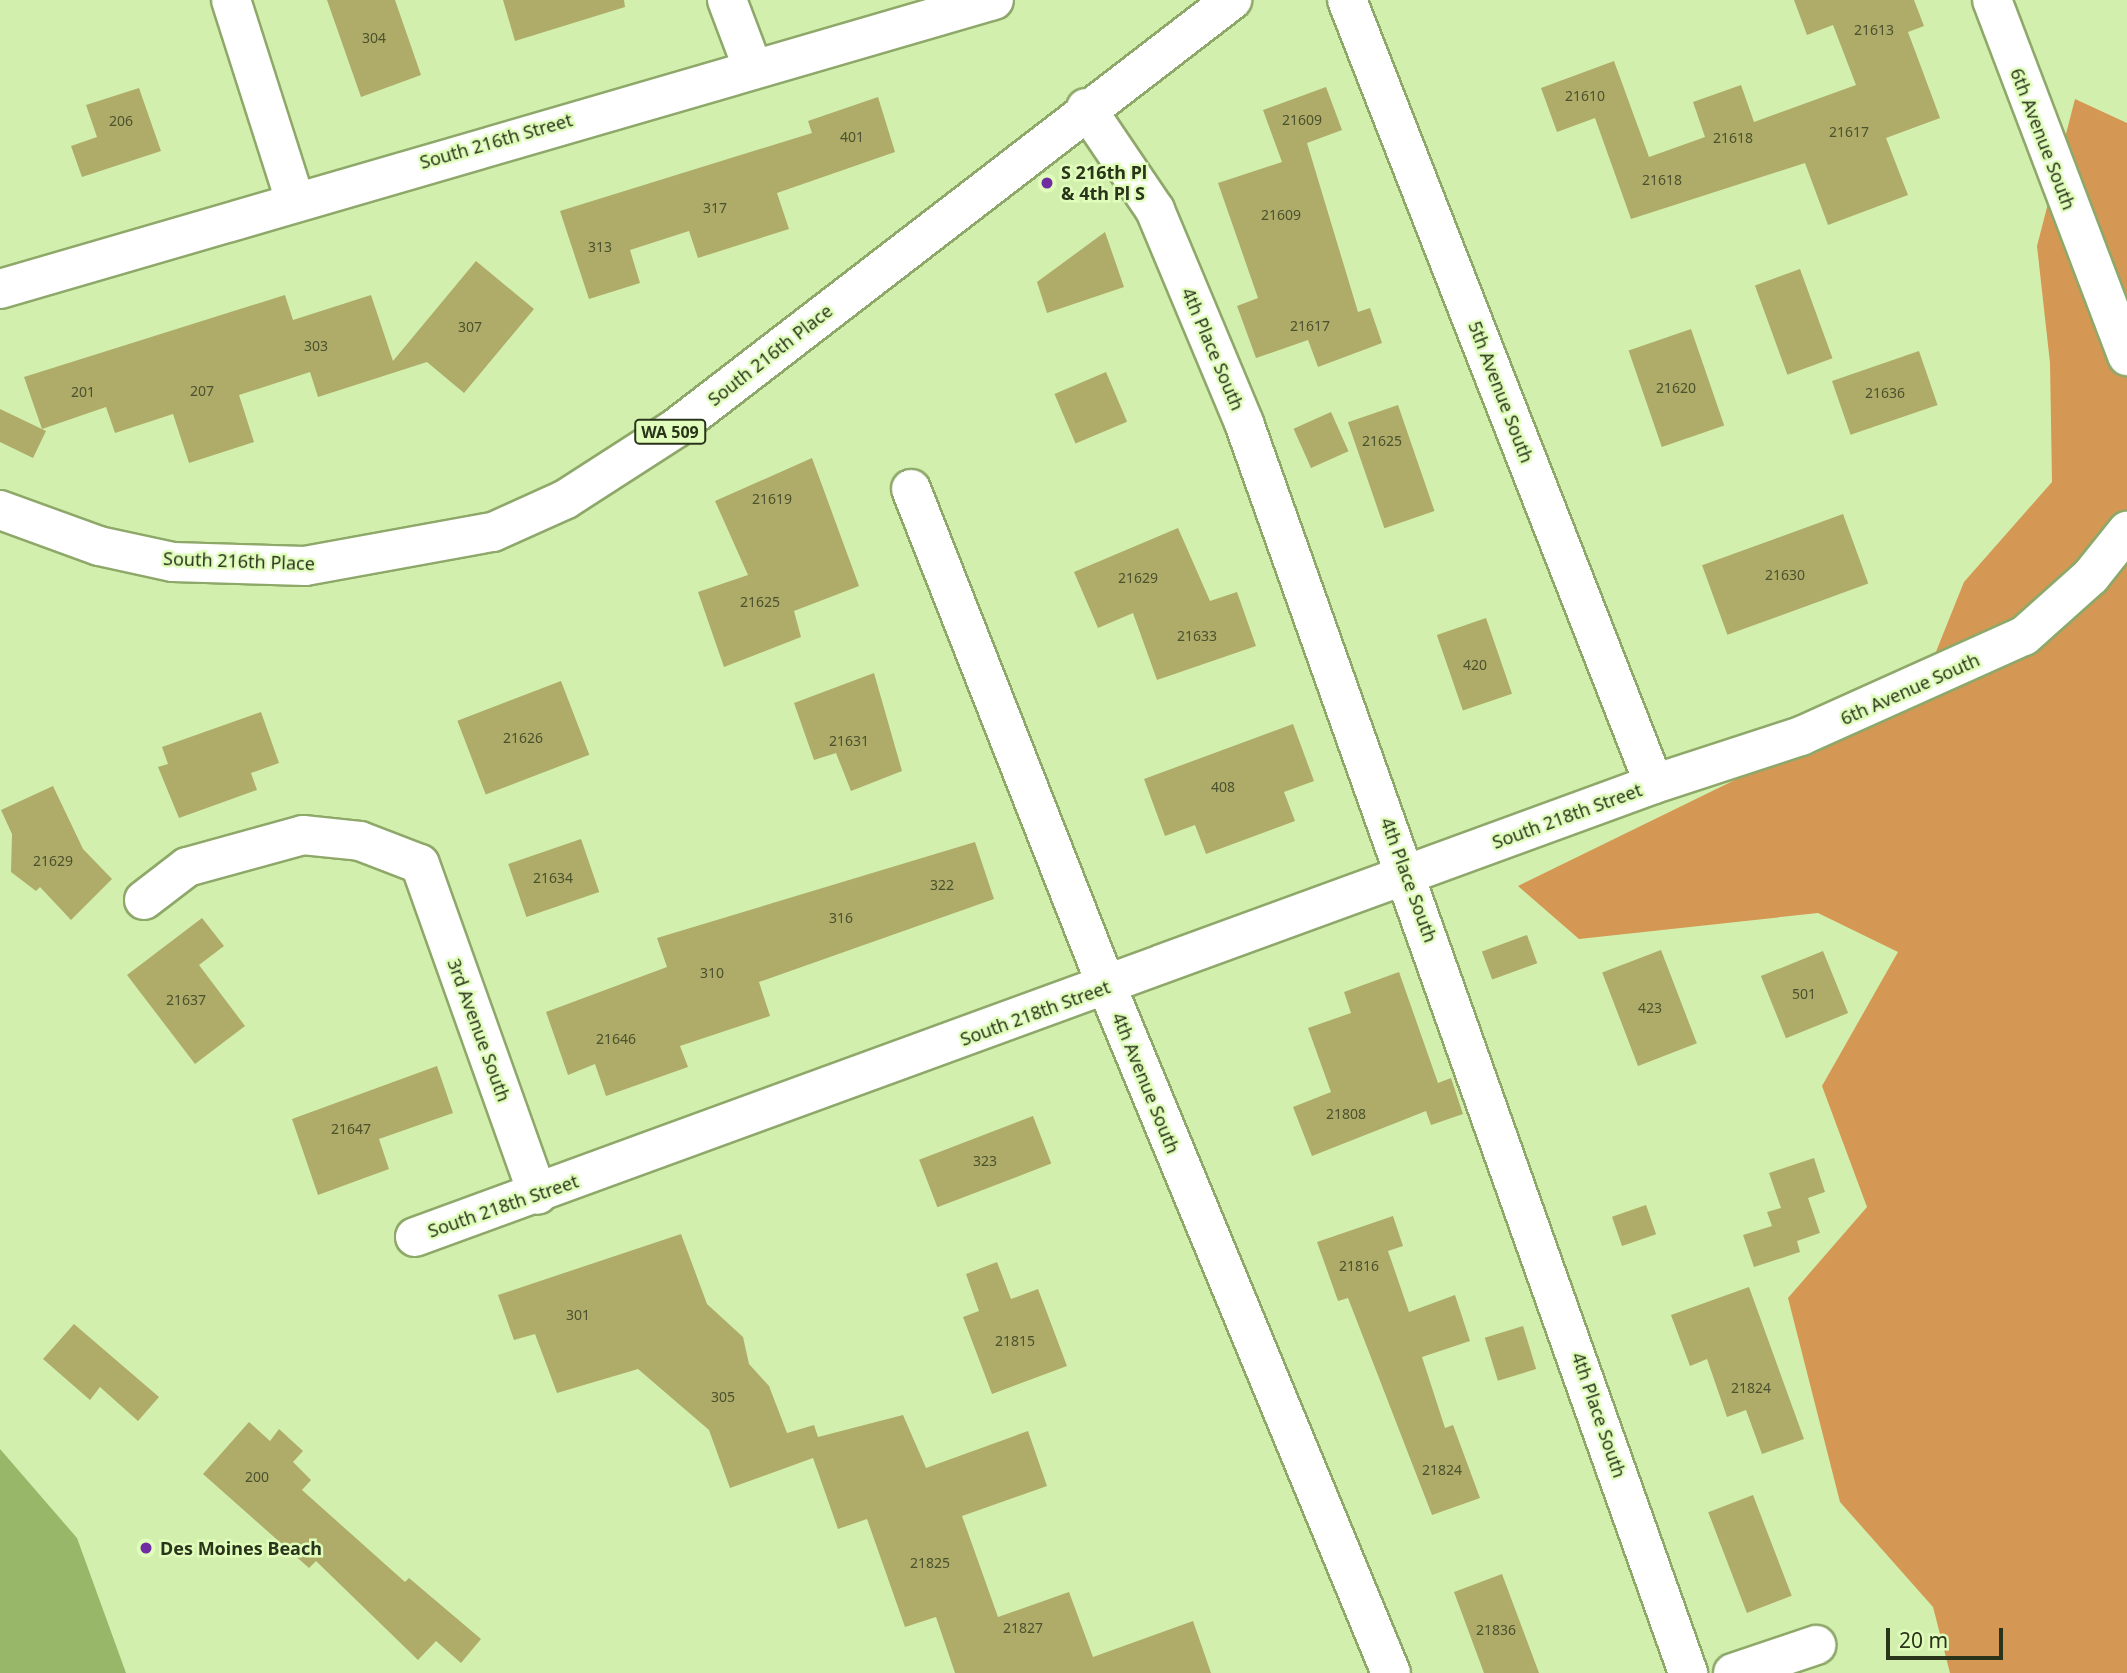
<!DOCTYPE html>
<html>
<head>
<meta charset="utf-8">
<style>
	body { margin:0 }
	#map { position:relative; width:2127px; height:1673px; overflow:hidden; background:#d3efae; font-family:"Noto Sans",sans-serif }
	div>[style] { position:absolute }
	.forest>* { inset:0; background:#d49754 }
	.water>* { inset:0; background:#98b768 }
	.building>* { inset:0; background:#aeac68; transform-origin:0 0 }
	.roads { filter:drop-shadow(2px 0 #8ea86a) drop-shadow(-2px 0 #8ea86a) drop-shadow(0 2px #8ea86a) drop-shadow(0 -2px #8ea86a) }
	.minor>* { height:38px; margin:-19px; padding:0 19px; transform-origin:19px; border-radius:19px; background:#fff }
	.major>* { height:38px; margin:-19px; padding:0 19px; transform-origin:19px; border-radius:19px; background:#fff }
	.dots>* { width:19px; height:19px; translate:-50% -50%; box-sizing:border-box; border:4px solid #e0fdbb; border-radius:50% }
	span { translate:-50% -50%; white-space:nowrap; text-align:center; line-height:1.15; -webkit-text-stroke:5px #e0fdbb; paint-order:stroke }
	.number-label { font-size:14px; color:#4b522e }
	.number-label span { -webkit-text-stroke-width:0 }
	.shield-label span { padding:2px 5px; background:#e0fdbb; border:2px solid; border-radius:5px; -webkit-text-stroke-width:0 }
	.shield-label { font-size:16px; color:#2a341b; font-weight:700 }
	.street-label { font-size:18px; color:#2a341b }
	.poi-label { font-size:18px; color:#2a341b; font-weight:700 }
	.left { translate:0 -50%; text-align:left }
	.scale { position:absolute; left:1886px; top:1628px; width:117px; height:32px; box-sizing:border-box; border:4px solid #2a341b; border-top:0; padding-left:9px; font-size:21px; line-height:24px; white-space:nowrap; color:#2a341b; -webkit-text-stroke:5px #e0fdbb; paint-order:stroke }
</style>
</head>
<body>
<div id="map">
	<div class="forest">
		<div style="clip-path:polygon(2075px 99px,2127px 123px,2127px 1673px,1950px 1673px,1933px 1607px,1840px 1502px,1788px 1298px,1867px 1207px,1822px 1086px,1898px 952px,1818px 913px,1579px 939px,1518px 886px,1921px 689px,1964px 582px,2052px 482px,2050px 363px,2037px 246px)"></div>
	</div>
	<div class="water">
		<div style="clip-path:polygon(0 1449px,77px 1538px,126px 1673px,0 1673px)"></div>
	</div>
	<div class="building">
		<div style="clip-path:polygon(327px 0,395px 0,421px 75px,361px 97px)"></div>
		<div style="clip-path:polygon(503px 0,624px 0,625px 7px,515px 41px)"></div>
		<div style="clip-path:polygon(1794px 0,1914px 0,1924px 26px,1908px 32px,1940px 118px,1886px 138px,1908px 195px,1828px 225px,1805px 163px,1631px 219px,1595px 118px,1557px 132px,1541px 88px,1614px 61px,1649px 157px,1705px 137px,1693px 102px,1741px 85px,1754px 122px,1856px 85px,1833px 25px,1807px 35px)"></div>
		<div style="clip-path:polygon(1326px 87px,1342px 130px,1307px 143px,1358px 312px,1370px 308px,1382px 343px,1318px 367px,1308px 340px,1256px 358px,1237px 306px,1258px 298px,1218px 183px,1282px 162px,1263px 110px)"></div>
		<div style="clip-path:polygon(139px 88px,161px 151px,82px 177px,71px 146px,97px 137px,86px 105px)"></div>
		<div style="clip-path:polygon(878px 97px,895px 152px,777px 193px,789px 229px,698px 258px,689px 231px,630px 250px,640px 283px,589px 299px,560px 211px,812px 133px,808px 121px)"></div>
		<div style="clip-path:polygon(1105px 232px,1124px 287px,1047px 313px,1037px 282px)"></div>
		<div style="clip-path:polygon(476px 261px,534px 309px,464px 393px,427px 362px,318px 397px,310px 372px,239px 395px,254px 442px,189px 463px,173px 414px,115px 433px,106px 407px,42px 429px,24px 377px,285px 295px,293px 320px,371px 295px,393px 361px)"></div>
		<div style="left:1800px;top:269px;width:95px;height:48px;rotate:70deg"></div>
		<div style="left:1691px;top:329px;width:102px;height:66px;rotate:71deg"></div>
		<div style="left:1919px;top:351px;width:57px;height:92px;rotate:71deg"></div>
		<div style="left:1106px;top:372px;width:54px;height:56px;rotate:67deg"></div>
		<div style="left:1398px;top:405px;width:112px;height:53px;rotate:71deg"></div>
		<div style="clip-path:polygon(0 409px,46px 431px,33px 458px,0 442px)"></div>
		<div style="left:1331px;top:412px;width:43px;height:41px;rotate:66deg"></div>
		<div style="clip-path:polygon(812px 458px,859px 586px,794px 611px,801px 637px,724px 667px,698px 592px,748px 575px,715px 501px)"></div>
		<div style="left:1843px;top:514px;width:74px;height:150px;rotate:70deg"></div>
		<div style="clip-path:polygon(1178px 528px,1210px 601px,1237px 592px,1256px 646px,1157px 680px,1133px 613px,1098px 628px,1074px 572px)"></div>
		<div style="left:1486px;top:618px;width:80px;height:52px;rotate:71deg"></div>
		<div style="clip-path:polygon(874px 673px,902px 771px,851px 791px,836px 753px,814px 760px,794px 703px)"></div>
		<div style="left:561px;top:681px;width:79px;height:111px;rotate:69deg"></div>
		<div style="clip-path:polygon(261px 712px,279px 763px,251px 773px,257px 790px,179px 818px,158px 767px,168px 764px,162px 747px)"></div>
		<div style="clip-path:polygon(1293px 724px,1314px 781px,1284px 792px,1295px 821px,1206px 854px,1195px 825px,1165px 836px,1144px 779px)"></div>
		<div style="clip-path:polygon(53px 786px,83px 849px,112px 879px,71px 920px,40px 887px,36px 891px,11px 872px,12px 834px,1px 810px)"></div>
		<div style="left:581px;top:839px;width:56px;height:77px;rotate:71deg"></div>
		<div style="clip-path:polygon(975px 842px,994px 899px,759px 982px,770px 1016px,680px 1046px,688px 1067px,606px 1096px,595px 1064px,568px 1075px,546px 1012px,667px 967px,657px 938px)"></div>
		<div style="clip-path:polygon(202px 918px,224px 946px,199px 965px,245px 1026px,195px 1064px,127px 975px)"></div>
		<div style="left:1527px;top:935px;width:30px;height:48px;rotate:70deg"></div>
		<div style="left:1661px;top:950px;width:100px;height:63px;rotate:69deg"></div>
		<div style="left:1823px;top:951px;width:67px;height:67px;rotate:68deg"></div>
		<div style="clip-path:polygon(1399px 972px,1438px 1083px,1451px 1078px,1463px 1114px,1431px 1125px,1426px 1111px,1312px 1156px,1293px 1107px,1331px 1092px,1308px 1028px,1351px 1013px,1344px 992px)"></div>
		<div style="clip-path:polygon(437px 1066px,453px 1113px,379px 1139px,389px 1169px,318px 1195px,292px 1119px)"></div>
		<div style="left:1033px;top:1116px;width:51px;height:122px;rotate:69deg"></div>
		<div style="clip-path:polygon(1814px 1158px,1825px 1192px,1808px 1198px,1820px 1233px,1797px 1241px,1800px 1252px,1754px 1267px,1743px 1235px,1772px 1226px,1767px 1212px,1781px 1208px,1769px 1173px)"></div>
		<div style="left:1646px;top:1205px;width:31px;height:36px;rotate:71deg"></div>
		<div style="clip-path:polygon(1393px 1216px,1403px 1246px,1388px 1251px,1409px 1312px,1455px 1295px,1470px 1341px,1422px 1357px,1445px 1428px,1453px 1425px,1480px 1498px,1432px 1515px,1348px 1298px,1338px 1301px,1317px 1242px)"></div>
		<div style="clip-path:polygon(681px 1234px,707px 1304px,743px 1337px,749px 1364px,769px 1386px,787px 1433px,814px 1425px,818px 1437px,903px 1415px,926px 1468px,1028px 1431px,1047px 1486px,962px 1516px,998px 1617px,1069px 1592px,1093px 1657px,1193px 1621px,1211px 1673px,955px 1673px,936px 1617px,905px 1627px,867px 1519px,838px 1529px,813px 1458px,730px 1488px,709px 1430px,638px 1369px,557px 1393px,535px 1334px,514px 1340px,498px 1295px)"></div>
		<div style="clip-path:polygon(997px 1262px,1011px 1299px,1038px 1289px,1067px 1366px,992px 1394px,963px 1317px,979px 1311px,966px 1274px)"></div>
		<div style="clip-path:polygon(1749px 1287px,1804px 1439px,1762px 1454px,1746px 1410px,1727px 1417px,1707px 1359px,1690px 1366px,1671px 1315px)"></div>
		<div style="clip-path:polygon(74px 1324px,159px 1397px,138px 1421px,100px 1387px,90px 1400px,43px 1359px)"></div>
		<div style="left:1523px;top:1326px;width:45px;height:40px;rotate:73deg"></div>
		<div style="clip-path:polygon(249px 1422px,270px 1441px,279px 1429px,303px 1451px,293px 1462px,311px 1480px,302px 1490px,405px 1582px,409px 1578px,481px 1639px,461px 1663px,436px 1641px,418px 1660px,316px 1561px,309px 1568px,203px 1474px)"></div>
		<div style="left:1753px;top:1495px;width:108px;height:48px;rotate:69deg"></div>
		<div style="clip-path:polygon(1502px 1574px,1539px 1673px,1484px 1673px,1454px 1592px)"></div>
	</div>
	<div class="roads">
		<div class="minor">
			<div style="left:231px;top:0;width:210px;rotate:72.3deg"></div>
			<div style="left:727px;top:0;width:71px;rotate:69.3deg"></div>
			<div style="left:1347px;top:0;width:842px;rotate:68.62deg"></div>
			<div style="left:1992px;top:0;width:381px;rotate:69.2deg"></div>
			<div style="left:1086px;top:108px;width:123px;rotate:55.9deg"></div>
			<div style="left:1155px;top:210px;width:231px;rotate:67.3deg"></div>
			<div style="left:1244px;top:423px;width:1327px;rotate:70.44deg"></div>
			<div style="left:0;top:289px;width:1035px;rotate:-16.21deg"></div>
			<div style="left:911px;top:489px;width:535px;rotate:68.52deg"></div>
			<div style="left:1107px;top:987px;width:742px;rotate:67.51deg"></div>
			<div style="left:144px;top:900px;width:54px;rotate:-37.5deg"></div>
			<div style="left:187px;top:867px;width:120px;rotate:-15.4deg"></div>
			<div style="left:303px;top:835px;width:57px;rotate:6deg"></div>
			<div style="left:360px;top:841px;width:64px;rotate:21deg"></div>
			<div style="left:420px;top:864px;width:351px;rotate:70.4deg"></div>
			<div style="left:415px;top:1237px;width:1319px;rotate:-20.08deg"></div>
			<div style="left:1654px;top:784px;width:155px;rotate:-18.1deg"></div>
			<div style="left:1801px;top:736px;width:244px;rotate:-24.2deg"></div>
			<div style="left:2024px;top:636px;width:90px;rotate:-41.8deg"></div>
			<div style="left:2091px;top:576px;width:58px;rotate:-51.3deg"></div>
			<div style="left:1733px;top:1673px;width:88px;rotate:-18.6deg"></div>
		</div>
		<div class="major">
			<div style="left:0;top:510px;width:105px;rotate:20deg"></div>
			<div style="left:99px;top:546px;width:76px;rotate:12.2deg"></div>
			<div style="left:173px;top:562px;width:132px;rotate:1.7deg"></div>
			<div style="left:305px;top:566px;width:191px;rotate:-10.3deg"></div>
			<div style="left:493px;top:532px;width:80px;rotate:-24.3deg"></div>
			<div style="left:566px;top:499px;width:131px;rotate:-32.8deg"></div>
			<div style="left:676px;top:428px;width:702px;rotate:-37.59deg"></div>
		</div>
	</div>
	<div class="dots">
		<div style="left:1047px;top:183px;background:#702da2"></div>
		<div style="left:146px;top:1548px;background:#702da2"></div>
	</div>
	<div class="number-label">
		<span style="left:1874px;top:30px">21613</span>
		<span style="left:374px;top:38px">304</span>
		<span style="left:1585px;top:96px">21610</span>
		<span style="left:1302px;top:120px">21609</span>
		<span style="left:121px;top:121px">206</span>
		<span style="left:1849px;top:132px">21617</span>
		<span style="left:852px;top:137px">401</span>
		<span style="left:1733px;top:138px">21618</span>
		<span style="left:1662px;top:180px">21618</span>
		<span style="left:715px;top:208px">317</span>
		<span style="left:1281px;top:215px">21609</span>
		<span style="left:600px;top:247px">313</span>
		<span style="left:1310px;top:326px">21617</span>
		<span style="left:470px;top:327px">307</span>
		<span style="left:316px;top:346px">303</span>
		<span style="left:1676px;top:388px">21620</span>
		<span style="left:202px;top:391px">207</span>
		<span style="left:83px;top:392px">201</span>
		<span style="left:1885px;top:393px">21636</span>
		<span style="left:1382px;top:441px">21625</span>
		<span style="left:772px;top:499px">21619</span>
		<span style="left:1785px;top:575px">21630</span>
		<span style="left:1138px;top:578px">21629</span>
		<span style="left:760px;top:602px">21625</span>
		<span style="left:1197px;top:636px">21633</span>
		<span style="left:1475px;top:665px">420</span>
		<span style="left:523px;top:738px">21626</span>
		<span style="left:849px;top:741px">21631</span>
		<span style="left:1223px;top:787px">408</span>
		<span style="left:53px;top:861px">21629</span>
		<span style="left:553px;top:878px">21634</span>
		<span style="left:942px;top:885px">322</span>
		<span style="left:841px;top:918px">316</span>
		<span style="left:712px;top:973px">310</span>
		<span style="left:1804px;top:994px">501</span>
		<span style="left:186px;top:1000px">21637</span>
		<span style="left:1650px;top:1008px">423</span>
		<span style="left:616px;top:1039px">21646</span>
		<span style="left:1346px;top:1114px">21808</span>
		<span style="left:351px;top:1129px">21647</span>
		<span style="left:985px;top:1161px">323</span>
		<span style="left:1359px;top:1266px">21816</span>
		<span style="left:578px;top:1315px">301</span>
		<span style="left:1015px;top:1341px">21815</span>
		<span style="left:1751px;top:1388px">21824</span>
		<span style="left:723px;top:1397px">305</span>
		<span style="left:1442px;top:1470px">21824</span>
		<span style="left:257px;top:1477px">200</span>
		<span style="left:930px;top:1563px">21825</span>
		<span style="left:1023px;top:1628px">21827</span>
		<span style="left:1496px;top:1630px">21836</span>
	</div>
	<div class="shield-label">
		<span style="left:670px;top:432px">WA 509</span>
	</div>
	<div class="street-label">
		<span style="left:2043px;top:139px;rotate:69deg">6th Avenue South</span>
		<span style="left:496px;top:141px;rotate:-16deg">South 216th Street</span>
		<span style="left:1213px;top:349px;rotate:67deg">4th Place South</span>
		<span style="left:770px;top:355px;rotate:-38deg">South 216th Place</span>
		<span style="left:1501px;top:392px;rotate:69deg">5th Avenue South</span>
		<span style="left:239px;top:561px;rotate:2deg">South 216th Place</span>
		<span style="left:1910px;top:689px;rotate:-24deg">6th Avenue South</span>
		<span style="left:1567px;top:816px;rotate:-20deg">South 218th Street</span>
		<span style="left:1409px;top:880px;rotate:70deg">4th Place South</span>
		<span style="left:1035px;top:1013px;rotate:-20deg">South 218th Street</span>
		<span style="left:479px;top:1030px;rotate:70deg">3rd Avenue South</span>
		<span style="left:1146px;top:1083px;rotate:68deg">4th Avenue South</span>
		<span style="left:503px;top:1206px;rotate:-19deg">South 218th Street</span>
		<span style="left:1599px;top:1415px;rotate:71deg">4th Place South</span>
	</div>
	<div class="poi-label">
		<span class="left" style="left:1061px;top:183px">S 216th Pl<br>&amp; 4th Pl S</span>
		<span class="left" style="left:160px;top:1548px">Des Moines Beach</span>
	</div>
	<div class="scale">20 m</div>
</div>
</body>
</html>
